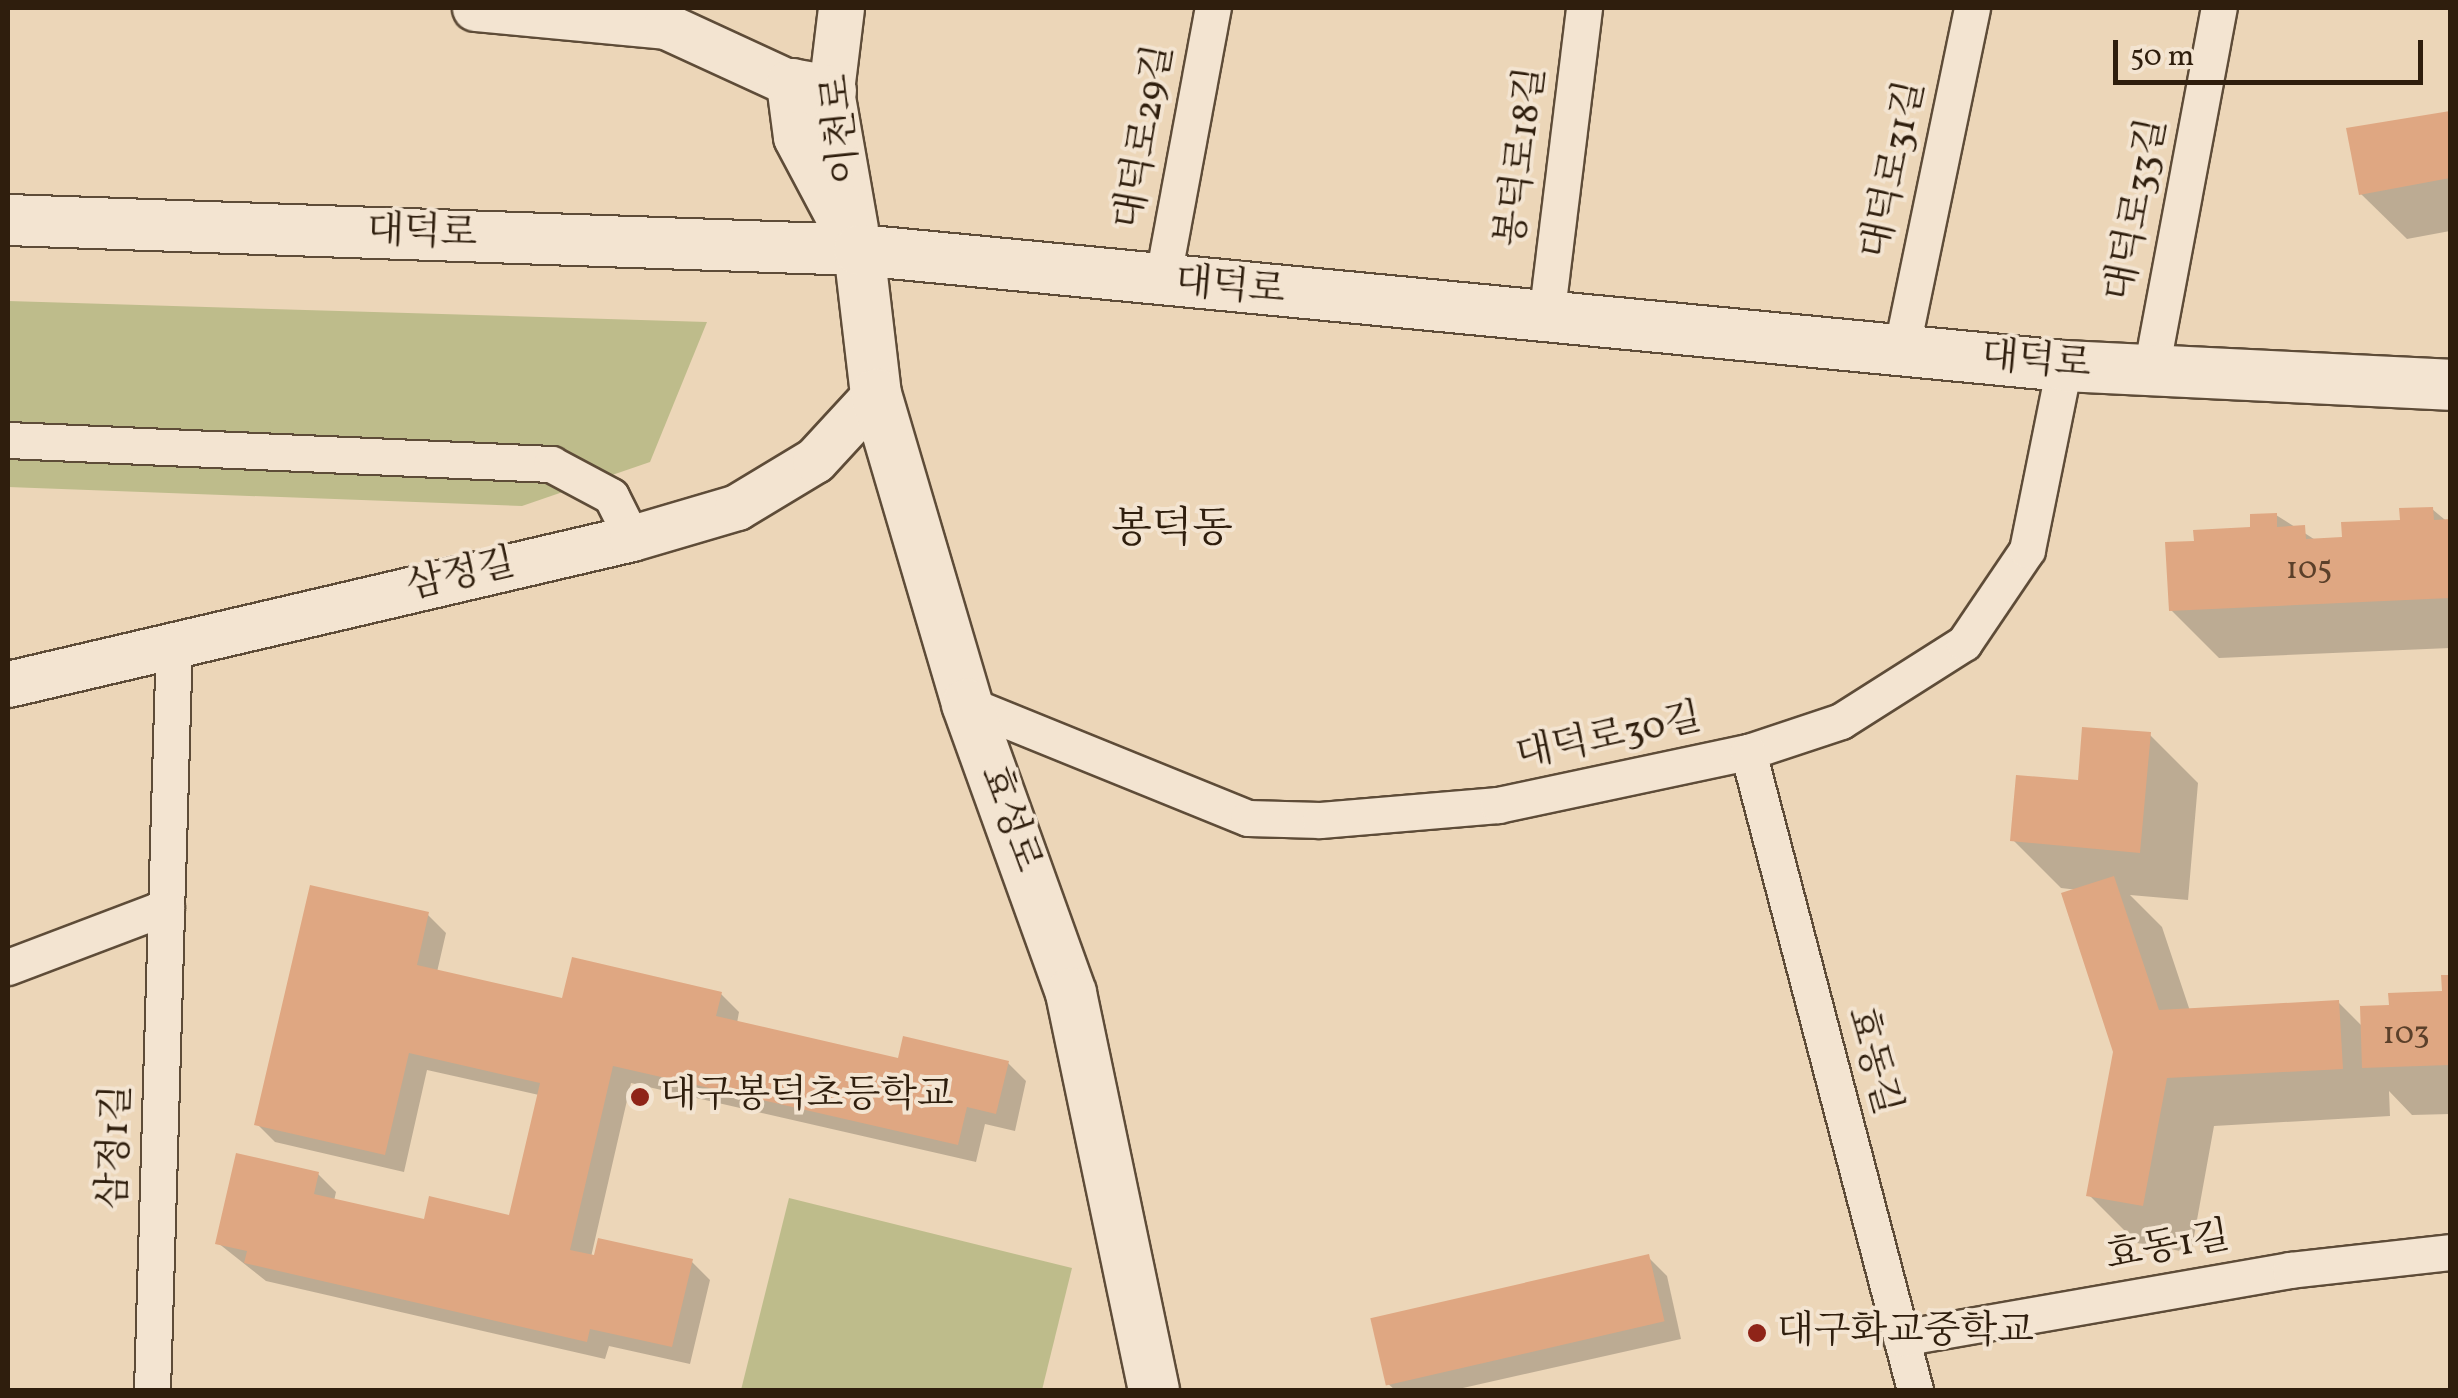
<!DOCTYPE html>
<html>
<head>
<meta charset="utf-8">
<style>
	body { margin:0 }
	#map { position:relative; width:2458px; height:1398px; overflow:hidden; background:#ecd6b8; font-family:Vollkorn,"Noto Serif KR",serif }
	div>[style] { position:absolute }
	.green>* { inset:0; background:#bebc8b }
	.shadow>* { inset:0; background:#0003 }
	.building>* { inset:0; background:#dfa782; transform-origin:0 0 }
	.roads { filter:drop-shadow(2px 0 #5e4c38) drop-shadow(-2px 0 #5e4c38) drop-shadow(0 2px #5e4c38) drop-shadow(0 -2px #5e4c38) }
	.minor>* { height:35px; margin:-17.5px; padding:0 17.5px; transform-origin:17.5px; border-radius:17.5px; background:#f3e4d1 }
	.tertiary>* { height:45px; margin:-22.5px; padding:0 22.5px; transform-origin:22.5px; border-radius:22.5px; background:#f3e4d1 }
	.secondary>* { height:50px; margin:-25px; padding:0 25px; transform-origin:25px; border-radius:25px; background:#f3e4d1 }
	.dots>* { width:28px; height:28px; translate:-50% -50%; box-sizing:border-box; border:5px solid #f3e4d1; border-radius:50% }
	span { translate:-50% -50%; white-space:nowrap; text-align:center; line-height:1.15; -webkit-text-stroke:8px #f3e4d1; paint-order:stroke }
	.number-label { font-size:32px; color:#5b402a }
	.number-label span { -webkit-text-stroke-width:0 }
	.street-label { font-size:38px; color:#2f1e0d }
	.poi-label { font-size:38px; color:#2f1e0d }
	.left { translate:0 -50%; text-align:left }
	.quarter-label { font-size:42px; color:#2f1e0d }
	.frame { position:absolute; inset:0; border:10px solid #2f1e0d; pointer-events:none }
	.scale { position:absolute; left:2113px; top:40px; width:310px; height:45px; box-sizing:border-box; border:5px solid #2f1e0d; border-top:0; padding-left:12px; font-size:30px; line-height:35px; white-space:nowrap; color:#2f1e0d; -webkit-text-stroke:8px #f3e4d1; paint-order:stroke }
</style>
</head>
<body>
<div id="map">
	<div class="green">
		<div style="clip-path:polygon(8px 301px,707px 322px,650px 462px,522px 506px,8px 487px)"></div>
		<div style="clip-path:polygon(789px 1198px,1072px 1268px,1042px 1390px,741px 1390px)"></div>
	</div>
	<div class="shadow">
		<div style="clip-path:polygon(2450px 114px,2450px 231px,2407px 239px,2361px 194px,2349px 130px)"></div>
		<div style="clip-path:polygon(2432px 509px,2450px 524px,2450px 648px,2219px 658px,2171px 610px,2196px 543px,2253px 530px,2276px 515px,2317px 541px,2344px 539px)"></div>
		<div style="clip-path:polygon(2150px 735px,2198px 783px,2188px 900px,2130px 895px,2162px 927px,2190px 1011px,2338px 1002px,2363px 1027px,2392px 1008px,2444px 993px,2444px 977px,2450px 977px,2450px 1114px,2412px 1115px,2389px 1091px,2390px 1116px,2214px 1126px,2191px 1253px,2137px 1243px,2089px 1195px,2115px 1051px,2078px 890px,2061px 888px,2013px 840px)"></div>
		<div style="clip-path:polygon(427px 914px,446px 933px,437px 972px,564px 1001px,721px 994px,739px 1012px,737px 1023px,900px 1061px,1008px 1063px,1026px 1081px,1015px 1131px,985px 1124px,976px 1162px,631px 1083px,591px 1257px,691px 1261px,710px 1280px,690px 1364px,609px 1346px,605px 1359px,266px 1281px,218px 1243px,318px 1174px,336px 1192px,334px 1201px,425px 1222px,511px 1218px,539px 1095px,427px 1070px,404px 1172px,275px 1142px,257px 1124px)"></div>
		<div style="clip-path:polygon(1648px 1257px,1667px 1276px,1681px 1339px,1454px 1390px,1395px 1390px,1387px 1383px)"></div>
	</div>
	<div class="building">
		<div style="clip-path:polygon(2450px 111px,2450px 178px,2359px 195px,2346px 128px)"></div>
		<div style="clip-path:polygon(2433px 507px,2434px 520px,2450px 519px,2450px 598px,2169px 611px,2165px 542px,2194px 541px,2193px 530px,2250px 527px,2250px 514px,2277px 513px,2277px 527px,2305px 525px,2306px 539px,2342px 537px,2341px 522px,2400px 520px,2399px 508px)"></div>
		<div style="clip-path:polygon(2082px 727px,2151px 732px,2140px 853px,2010px 841px,2016px 775px,2078px 780px)"></div>
		<div style="clip-path:polygon(2114px 876px,2159px 1010px,2339px 1000px,2343px 1069px,2167px 1078px,2143px 1206px,2086px 1196px,2113px 1052px,2061px 893px)"></div>
		<div style="clip-path:polygon(310px 885px,429px 912px,417px 965px,562px 998px,572px 957px,722px 992px,716px 1016px,898px 1058px,903px 1036px,1009px 1061px,996px 1114px,967px 1107px,958px 1145px,613px 1066px,570px 1250px,594px 1255px,598px 1238px,693px 1259px,672px 1347px,590px 1329px,587px 1342px,244px 1263px,247px 1251px,215px 1244px,236px 1153px,319px 1172px,314px 1194px,424px 1219px,429px 1196px,509px 1215px,540px 1083px,409px 1053px,385px 1155px,254px 1125px)"></div>
		<div style="clip-path:polygon(2441px 975px,2450px 975px,2450px 1065px,2362px 1068px,2360px 1006px,2389px 1005px,2388px 993px,2442px 991px)"></div>
		<div style="left:1649px;top:1254px;width:69px;height:286px;rotate:77deg"></div>
	</div>
	<div class="roads">
		<div class="minor">
			<div style="left:1162px;top:282px;width:279px;rotate:-79.5deg"></div>
			<div style="left:1546px;top:318px;width:312px;rotate:-83deg"></div>
			<div style="left:1901px;top:351px;width:350px;rotate:-78.3deg"></div>
			<div style="left:2151px;top:370px;width:368px;rotate:-79.4deg"></div>
			<div style="left:8px;top:440px;width:544px;rotate:2.53deg"></div>
			<div style="left:551px;top:464px;width:68px;rotate:28.1deg"></div>
			<div style="left:611px;top:496px;width:47px;rotate:63.4deg"></div>
			<div style="left:967px;top:704px;width:303px;rotate:22.1deg"></div>
			<div style="left:1248px;top:818px;width:72px;rotate:1.6deg"></div>
			<div style="left:1320px;top:820px;width:179px;rotate:-4.8deg"></div>
			<div style="left:1498px;top:805px;width:256px;rotate:-12deg"></div>
			<div style="left:1748px;top:752px;width:98px;rotate:-18.4deg"></div>
			<div style="left:1841px;top:721px;width:146px;rotate:-32.4deg"></div>
			<div style="left:1964px;top:643px;width:112px;rotate:-55.9deg"></div>
			<div style="left:2027px;top:550px;width:188px;rotate:-78.6deg"></div>
			<div style="left:1748px;top:752px;width:659px;rotate:75.33deg"></div>
			<div style="left:8px;top:967px;width:169px;rotate:-20.8deg"></div>
			<div style="left:1901px;top:1338px;width:395px;rotate:-9.9deg"></div>
			<div style="left:2290px;top:1270px;width:161px;rotate:-6.4deg"></div>
			<div style="left:152px;top:1390px;width:750px;rotate:-88.32deg"></div>
		</div>
		<div class="tertiary">
			<div style="left:475px;top:8px;width:192px;rotate:5.4deg"></div>
			<div style="left:666px;top:26px;width:139px;rotate:24.7deg"></div>
			<div style="left:841px;top:8px;width:84px;rotate:96.9deg"></div>
			<div style="left:831px;top:91px;width:139px;rotate:80.1deg"></div>
			<div style="left:8px;top:684px;width:641px;rotate:-13.17deg"></div>
			<div style="left:632px;top:538px;width:109px;rotate:-16.4deg"></div>
			<div style="left:737px;top:507px;width:91px;rotate:-31.1deg"></div>
			<div style="left:815px;top:460px;width:90px;rotate:-47.3deg"></div>
		</div>
		<div class="secondary">
			<div style="left:831px;top:91px;width:40px;rotate:-170deg"></div>
			<div style="left:792px;top:84px;width:53px;rotate:82.5deg"></div>
			<div style="left:799px;top:137px;width:128px;rotate:62deg"></div>
			<div style="left:859px;top:250px;width:145px;rotate:83.3deg"></div>
			<div style="left:876px;top:394px;width:323px;rotate:73.6deg"></div>
			<div style="left:967px;top:704px;width:307px;rotate:70.2deg"></div>
			<div style="left:1071px;top:993px;width:406px;rotate:78.2deg"></div>
			<div style="left:8px;top:220px;width:852px;rotate:2.02deg"></div>
			<div style="left:859px;top:250px;width:1211px;rotate:5.5deg"></div>
			<div style="left:2064px;top:366px;width:386px;rotate:2.8deg"></div>
		</div>
	</div>
	<div class="dots">
		<div style="left:640px;top:1097px;background:#8f2418"></div>
		<div style="left:1757px;top:1333px;background:#8f2418"></div>
	</div>
	<div class="number-label">
		<span style="left:2309px;top:570px">105</span>
		<span style="left:2406px;top:1035px">103</span>
	</div>
	<div class="street-label">
		<span style="left:843px;top:129px;rotate:-96deg">이천로</span>
		<span style="left:1146px;top:137px;rotate:-80deg">대덕로29길</span>
		<span style="left:1523px;top:157px;rotate:-83deg">봉덕로18길</span>
		<span style="left:1895px;top:170px;rotate:-78deg">대덕로31길</span>
		<span style="left:2138px;top:210px;rotate:-79deg">대덕로33길</span>
		<span style="left:422px;top:234px;rotate:2deg">대덕로</span>
		<span style="left:1230px;top:288px;rotate:5deg">대덕로</span>
		<span style="left:2036px;top:362px;rotate:5deg">대덕로</span>
		<span style="left:461px;top:576px;rotate:-13deg">삼정길</span>
		<span style="left:1609px;top:738px;rotate:-12deg">대덕로30길</span>
		<span style="left:1009px;top:819px;rotate:70deg">효성로</span>
		<span style="left:1872px;top:1061px;rotate:75deg">효동길</span>
		<span style="left:117px;top:1147px;rotate:-88deg">삼정1길</span>
		<span style="left:2168px;top:1248px;rotate:-10deg">효동1길</span>
	</div>
	<div class="poi-label">
		<span class="left" style="left:660px;top:1097px">대구봉덕초등학교</span>
		<span class="left" style="left:1777px;top:1333px">대구화교중학교</span>
	</div>
	<div class="quarter-label">
		<span style="left:1172px;top:531px">봉덕동</span>
	</div>
	<div class="frame"></div>
	<div class="scale">50 m</div>
</div>
</body>
</html>
